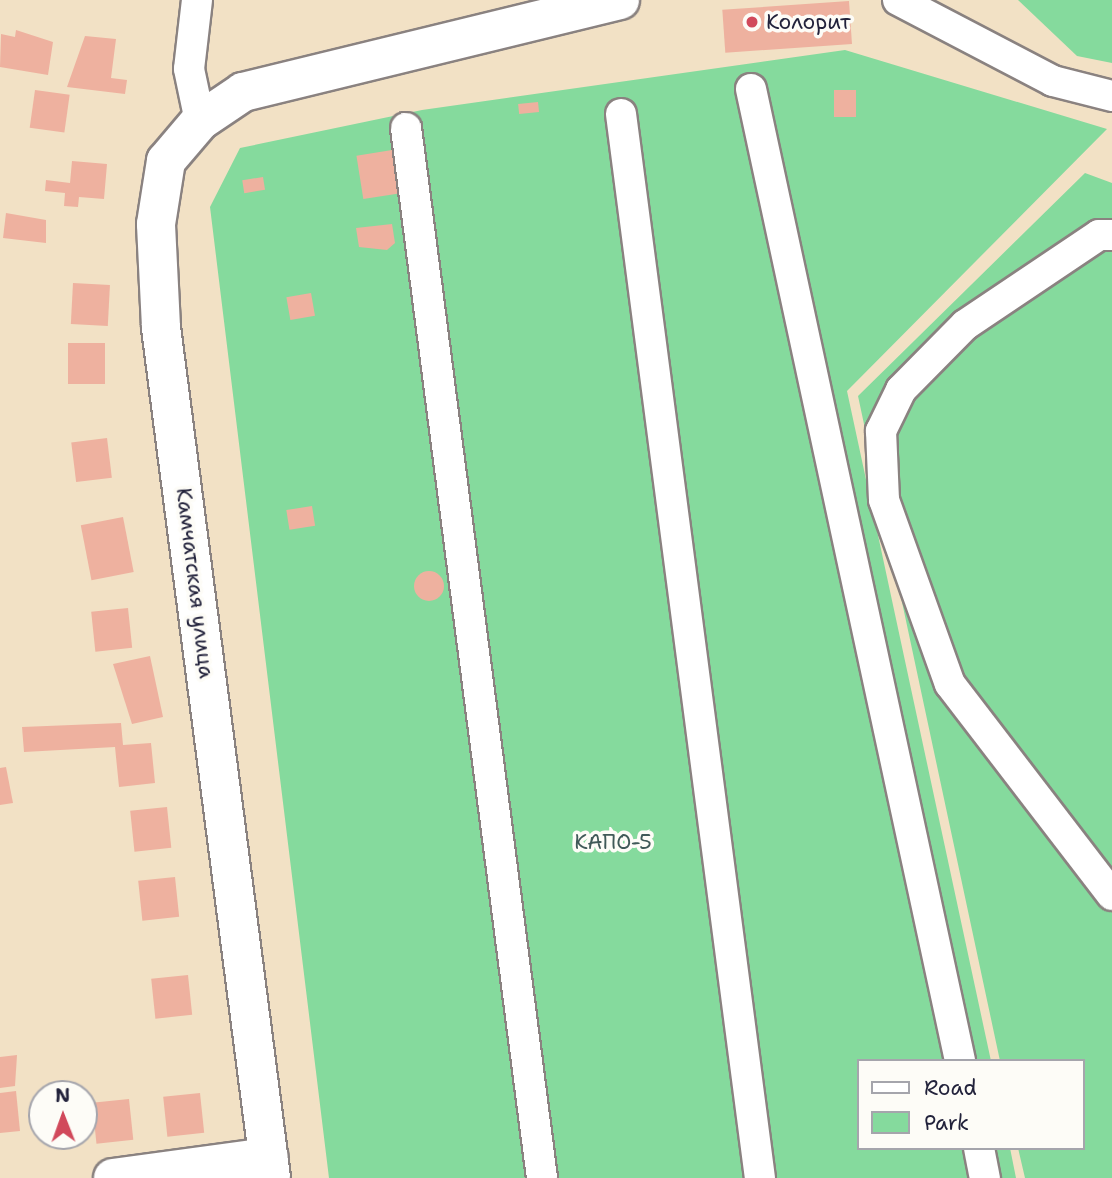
<!DOCTYPE html>
<html>
<head>
<meta charset="utf-8">
<style>
	body { margin:0 }
	#map { position:relative; width:1112px; height:1178px; overflow:hidden; background:#f2e1c5; font-family:"Shantell Sans",sans-serif }
	div>[style] { position:absolute }
	.green>* { inset:0; background:#85da9d }
	.building>* { inset:0; background:#eeb19f; transform-origin:0 0 }
	.round { border-radius:50% }
	.roads { filter:drop-shadow(2px 0 #8a8280) drop-shadow(-2px 0 #8a8280) drop-shadow(0 2px #8a8280) drop-shadow(0 -2px #8a8280) }
	.minor>* { height:30px; margin:-15px; padding:0 15px; transform-origin:15px; border-radius:15px; background:#fff }
	.major>* { height:38px; margin:-19px; padding:0 19px; transform-origin:19px; border-radius:19px; background:#fff }
	.dots>* { width:19px; height:19px; translate:-50% -50%; box-sizing:border-box; border:4px solid #fdfcf7; border-radius:50% }
	span { translate:-50% -50%; white-space:nowrap; text-align:center; line-height:1.15; -webkit-text-stroke:7px #fdfcf7; paint-order:stroke }
	.poi-label { font-size:21px; color:#22223b }
	.left { translate:0 -50%; text-align:left }
	.street-label { font-size:21px; color:#22223b }
	.park-label { font-size:21px; color:#405958 }
	.legend { position:absolute; left:857px; top:1059px; width:228px; height:91px; box-sizing:border-box; background:#fdfcf7; border:2px solid #a5a5ac; margin:0; padding:9px 12px; list-style:none; font-size:21px; color:#22223b }
	.legend li { display:flex; align-items:center; gap:14px; height:35px }
	.legend b { width:35px; border:2px solid #a5a5ac }
	.north { position:absolute; left:28px; top:1080px; width:70px; height:70px; box-sizing:border-box; background:#fdfcf7; border:2px solid #a5a5ac; border-radius:50%; rotate:359deg; font-size:19px; font-weight:700; line-height:28px; text-align:center; color:#22223b }
	.north::after { content:''; display:block; margin:auto; width:24px; height:32px; background:#d1495b; clip-path:polygon(50% 0,100% 100%,50% 72%,0 100%) }
</style>
</head>
<body>
<div id="map">
	<div class="green">
		<div style="clip-path:polygon(1018px 0,1112px 0,1112px 63px,1077px 56px)"></div>
		<div style="clip-path:polygon(845px 50px,1107px 129px,847px 391px,991px 1061px,858px 1061px,858px 1148px,1010px 1148px,1016px 1178px,329px 1178px,210px 207px,240px 148px,422px 110px)"></div>
		<div style="clip-path:polygon(1085px 173px,1112px 183px,1112px 1178px,1025px 1178px,1018px 1148px,1082px 1148px,1082px 1061px,1000px 1061px,858px 396px)"></div>
	</div>
	<div class="building">
		<div style="left:849px;top:1px;width:43px;height:127px;rotate:86deg"></div>
		<div style="clip-path:polygon(16px 30px,53px 42px,48px 75px,0 67px,1px 34px,15px 37px)"></div>
		<div style="clip-path:polygon(85px 36px,116px 39px,111px 78px,127px 80px,125px 94px,67px 87px)"></div>
		<div style="left:35px;top:90px;width:35px;height:38px;rotate:8deg"></div>
		<div style="left:834px;top:90px;width:22px;height:27px"></div>
		<div style="left:538px;top:102px;width:10px;height:20px;rotate:84deg"></div>
		<div style="left:392px;top:150px;width:44px;height:36px;rotate:81deg"></div>
		<div style="clip-path:polygon(72px 161px,107px 164px,104px 199px,79px 197px,78px 207px,64px 206px,65px 193px,45px 191px,46px 180px,70px 183px)"></div>
		<div style="left:263px;top:177px;width:13px;height:21px;rotate:81deg"></div>
		<div style="clip-path:polygon(6px 213px,46px 220px,46px 243px,3px 238px)"></div>
		<div style="clip-path:polygon(392px 224px,395px 243px,387px 250px,359px 247px,356px 228px)"></div>
		<div style="left:73px;top:283px;width:37px;height:41px;rotate:3deg"></div>
		<div style="left:311px;top:293px;width:23px;height:25px;rotate:80deg"></div>
		<div style="left:68px;top:343px;width:37px;height:41px"></div>
		<div style="left:107px;top:438px;width:40px;height:36px;rotate:83deg"></div>
		<div style="left:312px;top:506px;width:20px;height:26px;rotate:81deg"></div>
		<div style="left:123px;top:517px;width:56px;height:43px;rotate:79deg"></div>
		<div class="round" style="left:414px;top:571px;width:30px;height:30px"></div>
		<div style="left:128px;top:608px;width:40px;height:37px;rotate:84deg"></div>
		<div style="clip-path:polygon(150px 656px,163px 717px,132px 724px,113px 664px)"></div>
		<div style="clip-path:polygon(121px 723px,123px 745px,151px 743px,155px 783px,119px 787px,115px 747px,24px 752px,22px 727px)"></div>
		<div style="clip-path:polygon(6px 767px,13px 803px,0 805px,0 768px)"></div>
		<div style="left:167px;top:807px;width:41px;height:37px;rotate:84deg"></div>
		<div style="left:175px;top:877px;width:40px;height:37px;rotate:84deg"></div>
		<div style="left:188px;top:975px;width:40px;height:37px;rotate:84deg"></div>
		<div style="clip-path:polygon(17px 1055px,15px 1086px,0 1088px,0 1057px)"></div>
		<div style="clip-path:polygon(16px 1091px,20px 1131px,0 1133px,0 1093px)"></div>
		<div style="left:200px;top:1093px;width:40px;height:37px;rotate:84deg"></div>
		<div style="left:129px;top:1099px;width:41px;height:37px;rotate:84deg"></div>
	</div>
	<div class="roads">
		<div class="minor">
			<div style="left:197px;top:0;width:69px;rotate:96.6deg"></div>
			<div style="left:189px;top:69px;width:53px;rotate:78.1deg"></div>
			<div style="left:898px;top:0;width:175px;rotate:27.6deg"></div>
			<div style="left:1053px;top:81px;width:61px;rotate:14.3deg"></div>
			<div style="left:751px;top:89px;width:994px;rotate:77.86deg"></div>
			<div style="left:621px;top:114px;width:1073px;rotate:82.56deg"></div>
			<div style="left:406px;top:128px;width:1059px;rotate:82.62deg"></div>
			<div style="left:1112px;top:235px;width:13px;rotate:180deg"></div>
			<div style="left:1099px;top:235px;width:161px;rotate:146.1deg"></div>
			<div style="left:965px;top:325px;width:91px;rotate:134.6deg"></div>
			<div style="left:901px;top:390px;width:46px;rotate:116deg"></div>
			<div style="left:881px;top:431px;width:69px;rotate:87.5deg"></div>
			<div style="left:884px;top:500px;width:195px;rotate:70.3deg"></div>
			<div style="left:950px;top:684px;width:266px;rotate:52.5deg"></div>
			<div style="left:979px;top:1148px;width:31px;rotate:79deg"></div>
		</div>
		<div class="major">
			<div style="left:113px;top:1178px;width:157px;rotate:-7.7deg"></div>
			<div style="left:271px;top:1178px;width:858px;rotate:-97.37deg"></div>
			<div style="left:161px;top:327px;width:103px;rotate:-92.8deg"></div>
			<div style="left:156px;top:224px;width:64px;rotate:-81deg"></div>
			<div style="left:166px;top:161px;width:52px;rotate:-49.6deg"></div>
			<div style="left:200px;top:121px;width:52px;rotate:-34deg"></div>
			<div style="left:243px;top:92px;width:388px;rotate:-13.7deg"></div>
		</div>
	</div>
	<div class="dots">
		<div style="left:752px;top:22px;background:#d1495b"></div>
	</div>
	<div class="poi-label">
		<span class="left" style="left:766px;top:22px">Колорит</span>
	</div>
	<div class="street-label">
		<span style="left:195px;top:583px;rotate:83deg">Камчатская улица</span>
	</div>
	<div class="park-label">
		<span style="left:613px;top:842px">КАПО-5</span>
	</div>
	<ul class="legend">
	<li><b style="height:9px;background:#fff"></b>Road</li>
	<li><b style="height:19px;background:#85da9d"></b>Park</li>
	</ul>
	<div class="north">N</div>
</div>
</body>
</html>
